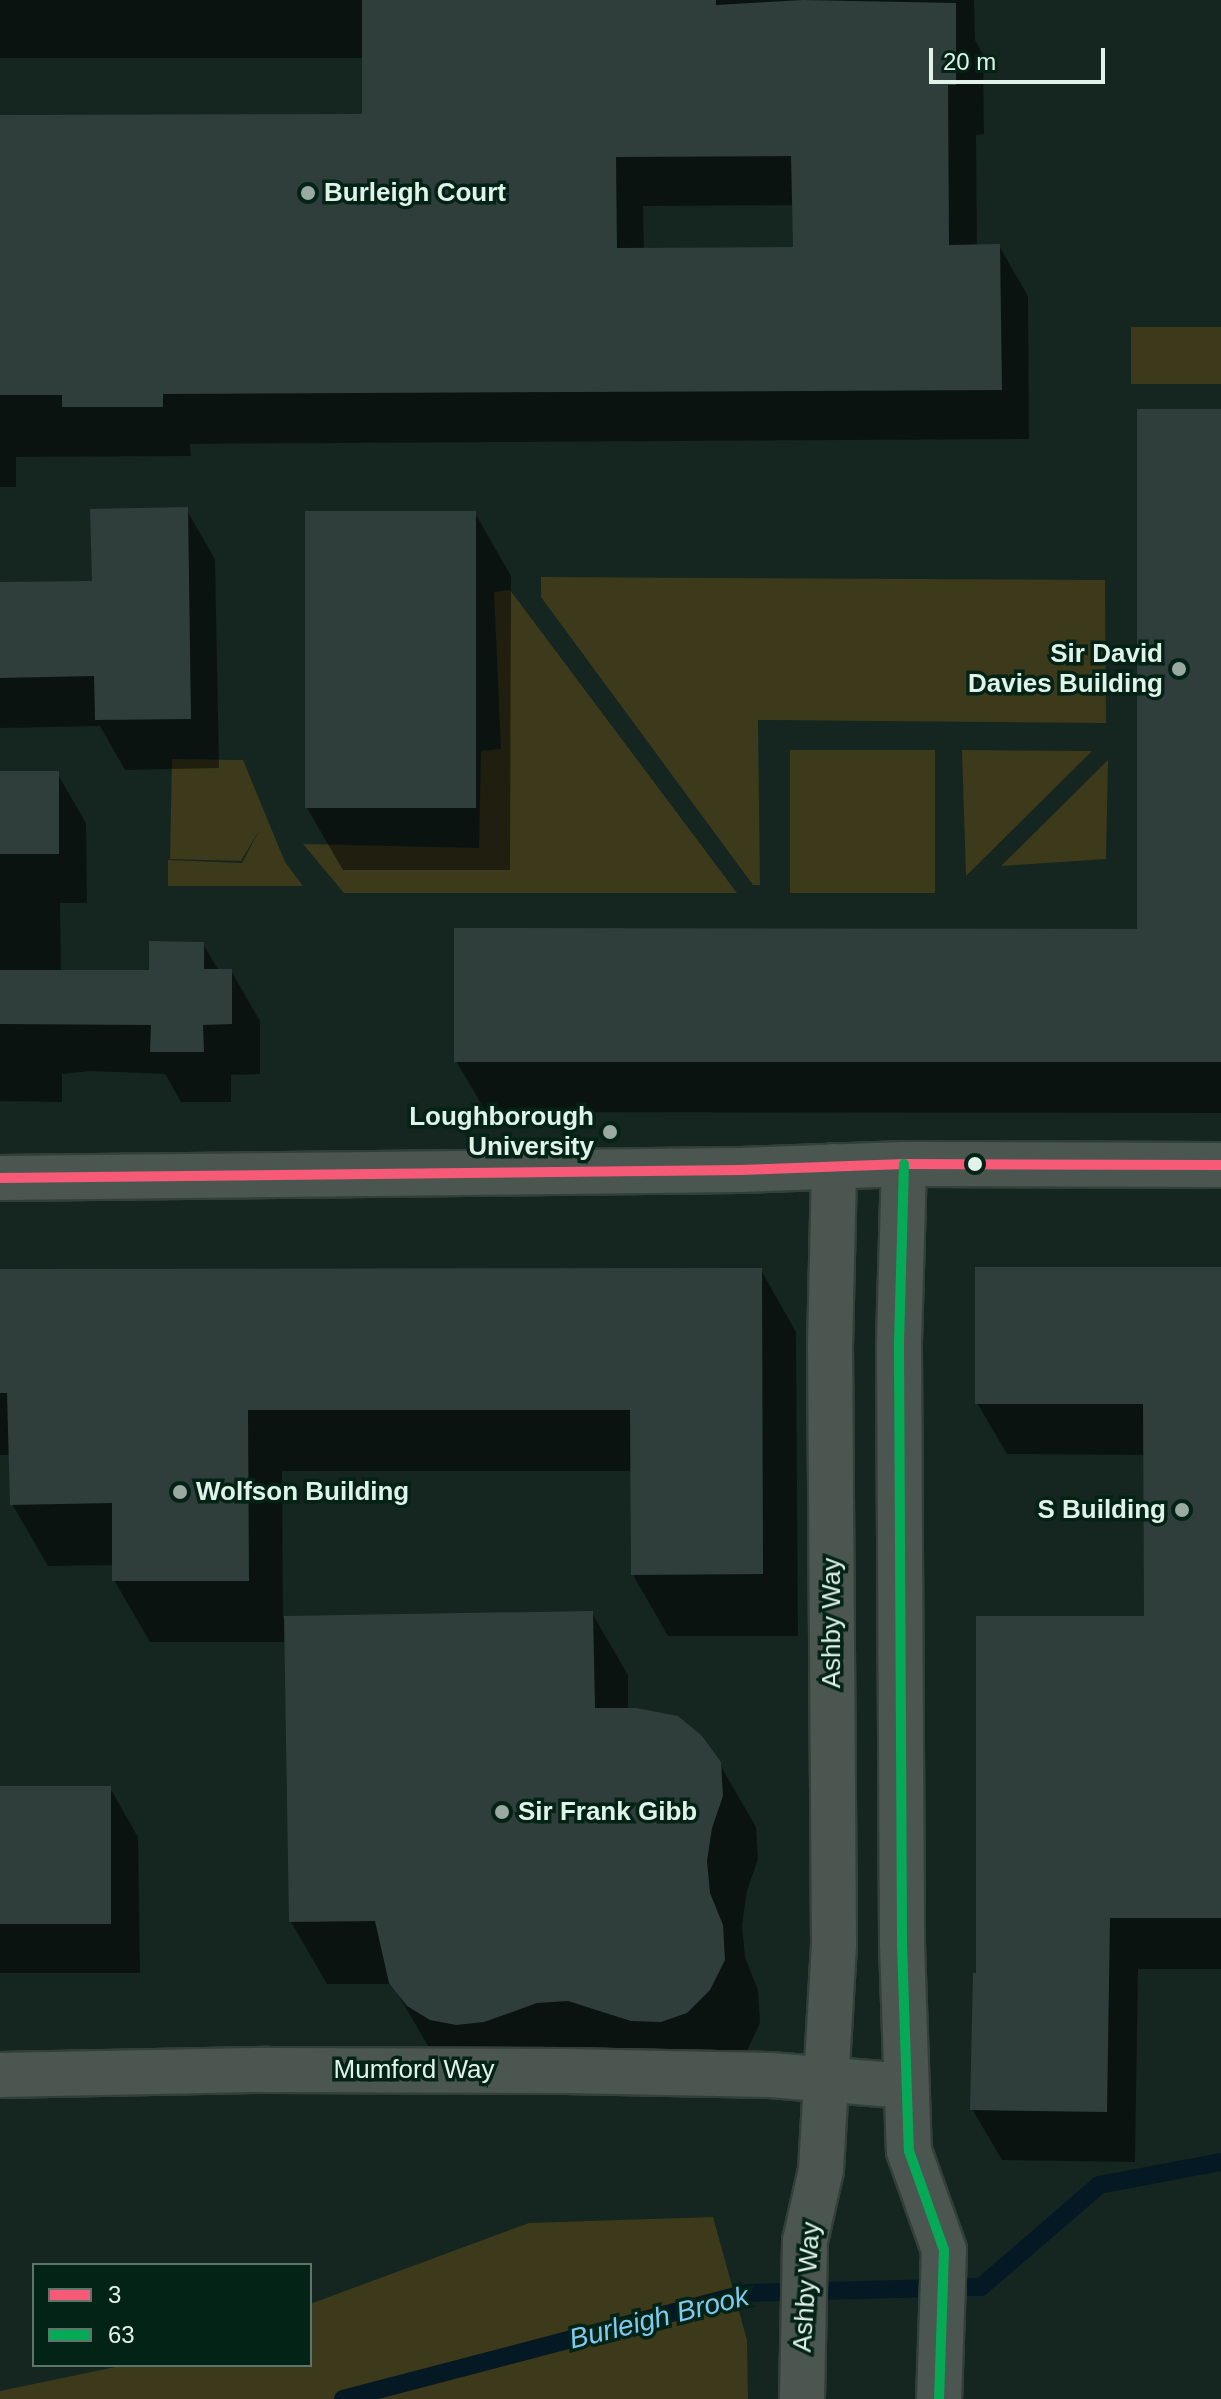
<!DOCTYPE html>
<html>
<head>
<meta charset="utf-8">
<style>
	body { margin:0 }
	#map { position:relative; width:1221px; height:2399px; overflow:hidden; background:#15251f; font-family:Helvetica,sans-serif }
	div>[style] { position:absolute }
	.green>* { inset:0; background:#3d391b; transform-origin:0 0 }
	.shadow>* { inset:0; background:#0007 }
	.stream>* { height:18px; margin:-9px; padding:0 9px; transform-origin:9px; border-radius:9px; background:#041923 }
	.building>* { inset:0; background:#2f3e3b; transform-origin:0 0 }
	.roads { filter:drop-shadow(2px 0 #333f3a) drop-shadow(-2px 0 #333f3a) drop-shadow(0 2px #333f3a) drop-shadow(0 -2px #333f3a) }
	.street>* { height:44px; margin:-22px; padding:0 22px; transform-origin:22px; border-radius:22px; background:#4b5651 }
	.bus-1>* { height:10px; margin:-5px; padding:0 5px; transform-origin:5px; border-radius:5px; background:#f75a77 }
	.bus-2>* { height:10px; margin:-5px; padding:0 5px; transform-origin:5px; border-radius:5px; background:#06aa56 }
	.dots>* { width:22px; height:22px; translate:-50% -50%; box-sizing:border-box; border:4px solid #042317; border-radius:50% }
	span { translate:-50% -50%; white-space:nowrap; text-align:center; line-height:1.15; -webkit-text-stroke:7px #042317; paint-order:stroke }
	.poi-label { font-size:26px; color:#e1f2e9; font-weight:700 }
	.left { translate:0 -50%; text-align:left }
	.right { translate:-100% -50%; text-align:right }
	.street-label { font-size:26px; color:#e1f2e9 }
	.water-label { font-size:28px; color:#7fcaef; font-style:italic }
	.legend { position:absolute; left:32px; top:2263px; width:280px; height:104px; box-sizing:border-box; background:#042317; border:2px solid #5c766b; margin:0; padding:10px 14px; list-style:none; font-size:24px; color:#e1f2e9 }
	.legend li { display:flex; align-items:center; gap:16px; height:40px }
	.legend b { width:40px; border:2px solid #5c766b }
	.scale { position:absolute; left:929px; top:48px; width:176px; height:36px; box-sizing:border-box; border:4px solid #e1f2e9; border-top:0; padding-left:10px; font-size:24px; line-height:28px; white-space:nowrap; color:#e1f2e9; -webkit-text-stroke:6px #042317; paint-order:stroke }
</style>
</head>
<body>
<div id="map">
	<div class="green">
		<div style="left:1221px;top:327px;width:57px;height:90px;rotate:90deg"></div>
		<div style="clip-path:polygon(541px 577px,1105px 580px,1106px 723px,758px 720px,760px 885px,753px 885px,541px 597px)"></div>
		<div style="clip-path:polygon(510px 590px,737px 893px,344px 893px,303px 844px,479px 848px,481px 751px,501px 749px,494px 592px)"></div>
		<div style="left:935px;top:750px;width:143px;height:145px;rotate:90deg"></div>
		<div style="clip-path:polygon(962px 750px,1092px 751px,966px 876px)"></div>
		<div style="clip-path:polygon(172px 759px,243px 760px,285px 862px,303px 886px,168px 886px,168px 860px,242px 863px,260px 829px,241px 861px,170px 859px)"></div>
		<div style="clip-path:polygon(1108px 760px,1106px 859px,1001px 866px)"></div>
		<div style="clip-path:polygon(713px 2217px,747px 2340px,748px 2399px,0 2399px,0 2391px,125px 2365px,310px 2365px,310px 2304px,529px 2223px)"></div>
	</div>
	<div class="shadow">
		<div style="clip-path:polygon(evenodd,0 0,974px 0,975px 40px,983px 55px,984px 134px,976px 135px,977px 247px,999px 246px,1028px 296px,1029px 439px,190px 444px,191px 456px,16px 457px,16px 487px,0 487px,0 117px,364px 116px,364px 58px,0 58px,0 0,794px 205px,795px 249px,644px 250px,643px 206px,794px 205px)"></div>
		<div style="clip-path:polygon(1221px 411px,1221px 1113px,486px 1112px,456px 1061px,1139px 931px)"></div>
		<div style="clip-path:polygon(186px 509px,215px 559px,219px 768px,125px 770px,100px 726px,0 728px,0 584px,94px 583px)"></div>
		<div style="clip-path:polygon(475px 513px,511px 576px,510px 870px,343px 870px,307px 808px)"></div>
		<div style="clip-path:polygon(57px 773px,86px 823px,87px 903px,60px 903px,61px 971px,150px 972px,203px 944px,219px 971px,231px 971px,260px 1021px,260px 1074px,231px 1075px,231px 1102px,181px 1102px,165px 1074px,91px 1071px,62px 1074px,62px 1102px,0 1101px,0 774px)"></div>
		<div style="clip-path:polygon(1221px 1269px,1221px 1969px,1138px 1969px,1135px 2162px,1002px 2160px,972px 2109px,978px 1975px,1146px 1618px,1145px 1455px,1007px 1454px,977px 1403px)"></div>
		<div style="clip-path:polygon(761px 1270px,796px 1332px,798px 1636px,668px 1636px,633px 1575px,632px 1471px,282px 1471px,283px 1618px,592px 1613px,628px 1675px,628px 1710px,719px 1763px,756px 1827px,758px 1859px,747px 1891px,742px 1925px,745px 1957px,758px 1990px,760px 2023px,746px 2053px,445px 2068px,428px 2046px,392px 1984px,327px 1984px,291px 1922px,286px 1642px,150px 1642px,114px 1580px,114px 1565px,48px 1566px,12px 1504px,11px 1455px,0 1455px,0 1271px)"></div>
		<div style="clip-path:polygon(0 1788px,110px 1788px,138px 1837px,140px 1973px,0 1973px)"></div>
	</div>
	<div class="stream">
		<div style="left:343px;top:2399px;width:418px;rotate:-14.7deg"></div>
		<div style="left:747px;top:2293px;width:234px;rotate:-1.5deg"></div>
		<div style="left:981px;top:2287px;width:156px;rotate:-40.8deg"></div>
		<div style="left:1099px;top:2185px;width:124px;rotate:-10.7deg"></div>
	</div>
	<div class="building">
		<div style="clip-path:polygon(evenodd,362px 0,716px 0,716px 5px,803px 0,956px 3px,956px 85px,948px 85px,949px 245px,1000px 244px,1002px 390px,163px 394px,163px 407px,62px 407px,62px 395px,0 395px,0 115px,362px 114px,362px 0,791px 156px,793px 247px,617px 248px,616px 157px,791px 156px)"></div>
		<div style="clip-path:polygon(1137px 409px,1221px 409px,1221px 1062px,454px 1062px,454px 928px,1137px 929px)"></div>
		<div style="clip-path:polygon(188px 507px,191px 719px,95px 720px,94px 676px,0 678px,0 582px,92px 581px,90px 509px)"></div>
		<div style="left:305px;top:511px;width:171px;height:297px"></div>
		<div style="left:59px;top:771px;width:83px;height:59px;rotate:90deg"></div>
		<div style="clip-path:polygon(149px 941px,204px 942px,204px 969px,232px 969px,232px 1024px,203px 1025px,204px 1052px,150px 1052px,151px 1025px,0 1024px,0 970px,149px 970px)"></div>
		<div style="clip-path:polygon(975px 1267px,1221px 1267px,1221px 1918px,1110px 1918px,1107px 2112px,970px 2110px,973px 1973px,976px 1973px,976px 1616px,1144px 1616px,1143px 1404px,975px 1404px)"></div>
		<div style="clip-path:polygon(762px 1268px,763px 1574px,631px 1575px,630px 1410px,248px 1410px,249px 1581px,112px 1581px,112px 1503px,10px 1505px,7px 1393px,0 1393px,0 1269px)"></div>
		<div style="clip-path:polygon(593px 1611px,595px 1708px,636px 1708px,678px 1716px,702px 1736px,721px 1762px,723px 1796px,712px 1828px,707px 1861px,710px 1893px,723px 1925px,725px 1960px,710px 1990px,687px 2013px,661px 2022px,631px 2021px,568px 2001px,537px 2003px,484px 2022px,456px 2025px,430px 2020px,407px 2006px,389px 1983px,375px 1921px,289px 1922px,284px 1616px)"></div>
		<div style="left:0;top:1786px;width:111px;height:138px"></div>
	</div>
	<div class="roads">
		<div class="street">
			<div style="left:904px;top:1164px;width:182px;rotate:91.6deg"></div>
			<div style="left:899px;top:1346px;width:598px;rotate:89.71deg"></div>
			<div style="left:902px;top:1944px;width:207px;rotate:88.1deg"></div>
			<div style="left:909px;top:2151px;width:105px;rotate:70.5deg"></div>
			<div style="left:944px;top:2250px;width:149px;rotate:91.9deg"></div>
			<div style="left:0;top:1178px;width:741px;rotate:-0.62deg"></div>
			<div style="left:741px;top:1170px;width:163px;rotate:-2.1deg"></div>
			<div style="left:904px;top:1164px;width:317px;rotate:0.2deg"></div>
			<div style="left:0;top:2075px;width:268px;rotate:-1.1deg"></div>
			<div style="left:268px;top:2070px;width:297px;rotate:0.2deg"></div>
			<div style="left:565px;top:2071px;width:205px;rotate:1.1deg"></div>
			<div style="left:770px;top:2075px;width:137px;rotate:4.6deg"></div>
			<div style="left:802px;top:2399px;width:158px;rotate:-88.9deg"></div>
			<div style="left:805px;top:2241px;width:73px;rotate:-77.3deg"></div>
			<div style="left:821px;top:2170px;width:226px;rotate:-86.7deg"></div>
			<div style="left:834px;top:1944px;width:597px;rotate:-90.38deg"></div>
			<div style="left:830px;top:1347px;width:181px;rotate:-88.7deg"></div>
		</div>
	</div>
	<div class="bus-1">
		<div style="left:0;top:1178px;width:741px;rotate:-0.62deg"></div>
		<div style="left:741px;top:1170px;width:163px;rotate:-2.1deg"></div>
		<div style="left:904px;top:1164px;width:317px;rotate:0.2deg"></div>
	</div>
	<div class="bus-2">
		<div style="left:904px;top:1164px;width:182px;rotate:91.6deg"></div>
		<div style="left:899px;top:1346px;width:598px;rotate:89.71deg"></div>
		<div style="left:902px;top:1944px;width:207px;rotate:88.1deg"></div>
		<div style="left:909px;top:2151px;width:105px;rotate:70.5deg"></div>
		<div style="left:944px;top:2250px;width:149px;rotate:91.9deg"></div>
	</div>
	<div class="dots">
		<div style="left:308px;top:193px;background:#9aaaa2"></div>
		<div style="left:1179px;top:669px;background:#9aaaa2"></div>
		<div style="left:610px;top:1132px;background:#9aaaa2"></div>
		<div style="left:975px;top:1164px;background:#e1f2e9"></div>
		<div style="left:180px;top:1492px;background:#9aaaa2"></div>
		<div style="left:1182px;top:1510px;background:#9aaaa2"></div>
		<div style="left:502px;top:1812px;background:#9aaaa2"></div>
	</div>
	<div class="poi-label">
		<span class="left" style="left:324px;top:193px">Burleigh Court</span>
		<span class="right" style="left:1163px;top:669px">Sir David<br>Davies Building</span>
		<span class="right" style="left:594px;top:1132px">Loughborough<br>University</span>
		<span class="left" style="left:196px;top:1492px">Wolfson Building</span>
		<span class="right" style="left:1166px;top:1510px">S Building</span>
		<span class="left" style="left:518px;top:1812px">Sir Frank Gibb</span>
	</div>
	<div class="street-label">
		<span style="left:832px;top:1623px;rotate:-90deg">Ashby Way</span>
		<span style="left:414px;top:2070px">Mumford Way</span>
		<span style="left:807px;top:2287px;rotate:-86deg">Ashby Way</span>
	</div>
	<div class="water-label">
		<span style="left:659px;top:2318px;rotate:-14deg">Burleigh Brook</span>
	</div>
	<ul class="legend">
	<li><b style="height:10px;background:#f75a77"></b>3</li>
	<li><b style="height:10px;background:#06aa56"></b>63</li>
	</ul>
	<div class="scale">20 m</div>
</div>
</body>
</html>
